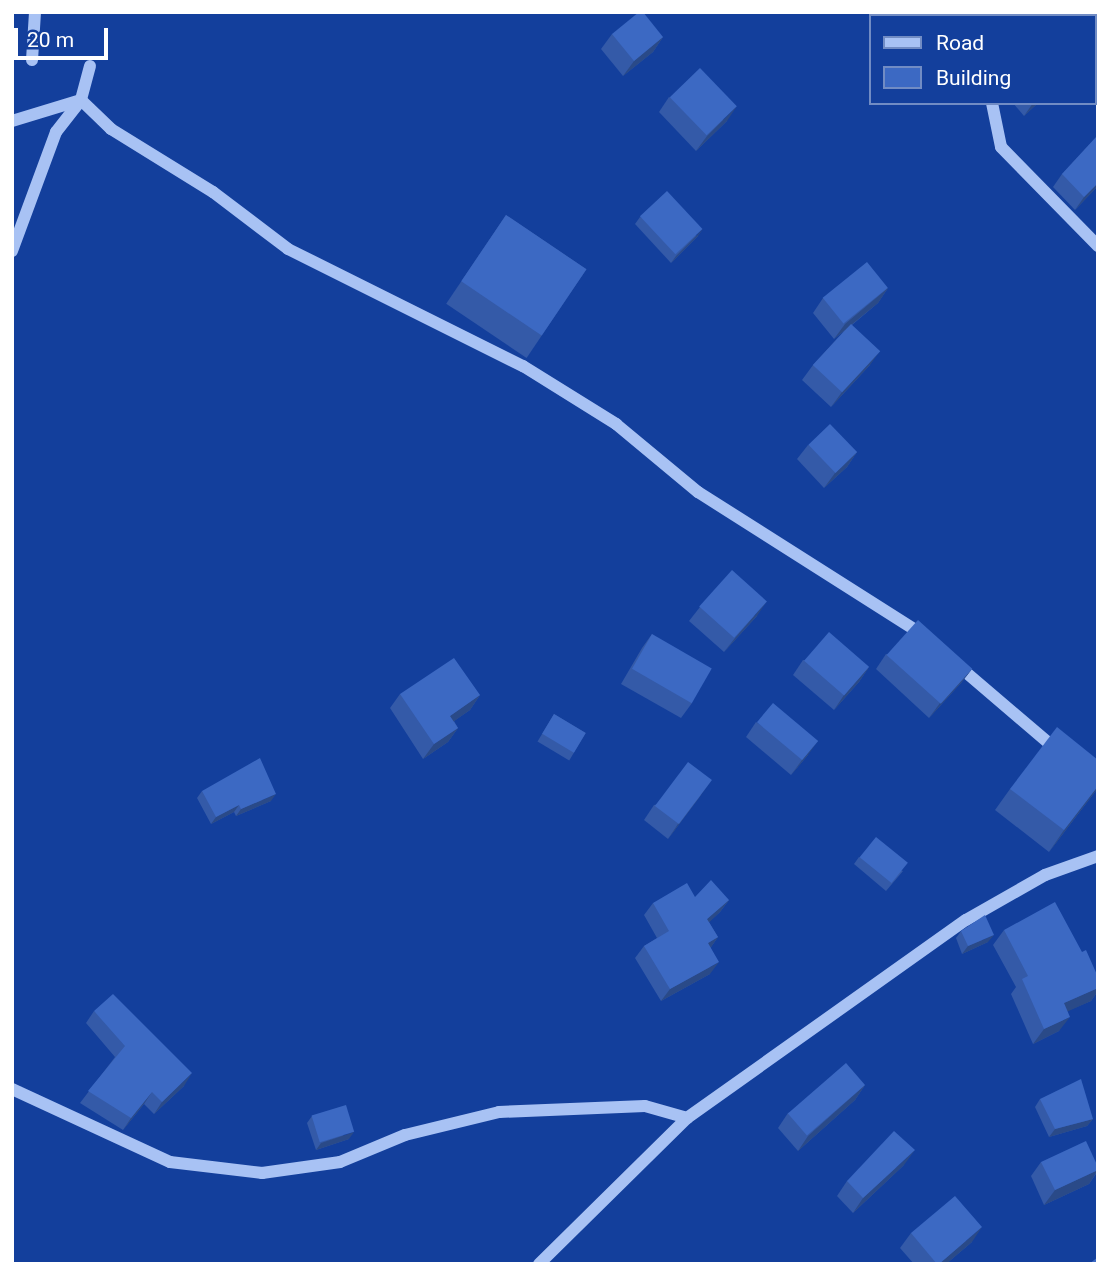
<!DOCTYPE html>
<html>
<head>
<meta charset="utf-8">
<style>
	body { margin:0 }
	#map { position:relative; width:1110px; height:1276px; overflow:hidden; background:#133f9c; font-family:Roboto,sans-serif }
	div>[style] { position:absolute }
	.minor>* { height:12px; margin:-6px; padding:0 6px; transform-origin:6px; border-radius:6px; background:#a8c2f4 }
	.wall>* { inset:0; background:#345aa8; transform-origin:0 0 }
	.shaded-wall>* { inset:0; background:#2a4a88 }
	.building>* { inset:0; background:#3c69c3; transform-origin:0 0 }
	span { translate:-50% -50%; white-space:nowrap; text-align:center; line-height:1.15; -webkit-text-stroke:6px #133f9c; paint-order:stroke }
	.frame { position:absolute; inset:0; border:14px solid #fff; pointer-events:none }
	.legend { position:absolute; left:869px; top:14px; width:228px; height:91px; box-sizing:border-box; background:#133f9c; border:2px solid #718cc4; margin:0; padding:9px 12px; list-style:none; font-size:21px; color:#fff }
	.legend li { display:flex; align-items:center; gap:14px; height:35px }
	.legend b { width:35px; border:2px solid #718cc4 }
	.scale { position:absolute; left:14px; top:28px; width:94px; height:32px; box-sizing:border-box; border:4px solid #fff; border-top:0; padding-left:9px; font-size:21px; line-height:24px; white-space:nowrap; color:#fff; -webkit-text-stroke:5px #133f9c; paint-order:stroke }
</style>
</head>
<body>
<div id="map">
	<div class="minor">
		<div style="left:935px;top:12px;width:4px;rotate:63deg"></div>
		<div style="left:32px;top:60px;width:48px;rotate:-86.4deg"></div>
		<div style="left:90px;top:66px;width:35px;rotate:105deg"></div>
		<div style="left:81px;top:100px;width:42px;rotate:44deg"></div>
		<div style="left:111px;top:129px;width:120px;rotate:31.7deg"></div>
		<div style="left:213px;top:192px;width:94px;rotate:37.2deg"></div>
		<div style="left:288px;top:249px;width:263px;rotate:26.5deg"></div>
		<div style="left:523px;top:366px;width:110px;rotate:31.9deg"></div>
		<div style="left:616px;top:424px;width:107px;rotate:39.7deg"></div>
		<div style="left:698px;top:492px;width:267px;rotate:32.4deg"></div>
		<div style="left:992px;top:103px;width:45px;rotate:78.4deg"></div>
		<div style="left:1001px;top:147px;width:139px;rotate:45.6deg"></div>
		<div style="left:12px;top:121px;width:72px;rotate:-16.9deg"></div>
		<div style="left:12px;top:251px;width:127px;rotate:-69.7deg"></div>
		<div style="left:56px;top:132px;width:41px;rotate:-52deg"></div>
		<div style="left:955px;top:663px;width:135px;rotate:40.5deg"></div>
		<div style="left:12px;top:1089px;width:174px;rotate:24.8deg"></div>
		<div style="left:170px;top:1162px;width:93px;rotate:6.8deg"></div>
		<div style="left:262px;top:1173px;width:79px;rotate:-8deg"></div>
		<div style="left:340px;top:1162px;width:70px;rotate:-22.6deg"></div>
		<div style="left:405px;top:1135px;width:97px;rotate:-13.7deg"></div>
		<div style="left:499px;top:1112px;width:146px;rotate:-2.4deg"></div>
		<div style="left:645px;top:1106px;width:44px;rotate:15.9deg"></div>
		<div style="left:539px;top:1264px;width:208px;rotate:-44.6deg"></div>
		<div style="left:687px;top:1118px;width:342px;rotate:-35.4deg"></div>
		<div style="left:966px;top:920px;width:91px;rotate:-29.7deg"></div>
		<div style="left:1045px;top:875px;width:56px;rotate:-19.7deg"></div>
	</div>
	<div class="wall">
		<div style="clip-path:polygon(950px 12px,978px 12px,974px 16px,952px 16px)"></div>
		<div style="clip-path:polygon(612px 34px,663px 37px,653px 52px,623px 76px,601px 49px)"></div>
		<div style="clip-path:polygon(669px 97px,727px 121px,696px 151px,659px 112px)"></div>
		<div style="clip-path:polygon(1013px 103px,1038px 103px,1024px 116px)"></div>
		<div style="clip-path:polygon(1098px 135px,1098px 186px,1075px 210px,1053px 187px,1062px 174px)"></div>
		<div style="left:506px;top:215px;width:97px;height:107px;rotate:34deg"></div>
		<div style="clip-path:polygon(640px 217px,698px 236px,671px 263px,635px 224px)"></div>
		<div style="clip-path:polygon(888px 288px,878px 303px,852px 325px,870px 365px,831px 407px,802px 380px,813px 365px,844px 331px,834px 339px,813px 313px,823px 298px)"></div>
		<div style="clip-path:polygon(808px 445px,857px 452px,847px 467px,824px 488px,797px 459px)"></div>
		<div style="clip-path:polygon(700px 607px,757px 616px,724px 652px,689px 621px)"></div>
		<div style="clip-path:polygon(652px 634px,692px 703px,681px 718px,621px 684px,642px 648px)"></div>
		<div style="clip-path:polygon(886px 654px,972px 669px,961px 683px,929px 718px,876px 669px)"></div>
		<div style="clip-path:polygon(803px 660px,869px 667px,859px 682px,834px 710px,793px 675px)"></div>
		<div style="clip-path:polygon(400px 694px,480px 695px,470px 710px,454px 721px,458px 728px,448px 742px,423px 759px,390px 708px)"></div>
		<div style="left:554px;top:714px;width:37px;height:32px;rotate:31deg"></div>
		<div style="clip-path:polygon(756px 722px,808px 755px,791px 775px,746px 737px)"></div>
		<div style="clip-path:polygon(1098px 760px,1098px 788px,1049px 852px,995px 810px,1010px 789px)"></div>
		<div style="clip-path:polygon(202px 791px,271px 801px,236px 816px,234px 812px,211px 824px,197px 798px)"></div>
		<div style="clip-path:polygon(701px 795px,668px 839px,644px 820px,654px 805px)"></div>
		<div style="clip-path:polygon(859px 857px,903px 871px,886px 891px,854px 864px)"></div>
		<div style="clip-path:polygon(695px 897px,729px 900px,720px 912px,709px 922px,718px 937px,711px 947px,710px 974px,661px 1001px,635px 958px,644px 946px,657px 938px,644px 915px,653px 903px)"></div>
		<div style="clip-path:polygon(1004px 930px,1098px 977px,1098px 991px,1091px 1001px,1067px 1011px,1059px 1031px,1033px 1044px,1011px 994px,1016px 987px,993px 945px)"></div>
		<div style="clip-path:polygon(961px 931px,988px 942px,962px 954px,956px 938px)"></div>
		<div style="clip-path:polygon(94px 1011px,184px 1086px,154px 1114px,144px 1104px,123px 1130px,80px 1103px,115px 1057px,86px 1023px)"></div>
		<div style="clip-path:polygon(865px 1085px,855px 1100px,798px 1151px,778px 1128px,788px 1113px)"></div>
		<div style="clip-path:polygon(1040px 1099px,1093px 1119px,1087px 1126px,1049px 1137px,1035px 1107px)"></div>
		<div style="clip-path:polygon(312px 1116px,349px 1139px,316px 1150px,307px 1123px)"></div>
		<div style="clip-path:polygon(1041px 1162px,1098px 1167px,1098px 1171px,1089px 1184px,1044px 1205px,1031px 1176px)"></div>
		<div style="clip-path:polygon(904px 1165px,853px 1213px,837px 1196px,847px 1181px)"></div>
		<div style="clip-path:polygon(911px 1233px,972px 1242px,946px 1264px,914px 1264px,900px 1248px)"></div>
	</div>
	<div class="shaded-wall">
		<div style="clip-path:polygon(971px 12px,978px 12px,974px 16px,968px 16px)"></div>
		<div style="clip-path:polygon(663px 37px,653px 52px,623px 76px,634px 61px)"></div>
		<div style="clip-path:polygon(1033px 103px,1038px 103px,1024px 116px)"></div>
		<div style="clip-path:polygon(737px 106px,727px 121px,696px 151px,707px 136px)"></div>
		<div style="clip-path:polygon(1098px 183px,1098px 186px,1075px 210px,1084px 197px)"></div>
		<div style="clip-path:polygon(703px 229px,698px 236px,671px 263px,676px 256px)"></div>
		<div style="clip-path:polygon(888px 288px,878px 303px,834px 339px,845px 324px)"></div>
		<div style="clip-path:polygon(880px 351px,870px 365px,831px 407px,842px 392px)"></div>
		<div style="clip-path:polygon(857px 452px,847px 467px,824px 488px,835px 473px)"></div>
		<div style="clip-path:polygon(767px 601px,757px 616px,724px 652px,735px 638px)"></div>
		<div style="clip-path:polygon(869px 667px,859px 682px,834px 710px,844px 695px)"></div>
		<div style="clip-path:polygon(972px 669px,961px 683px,929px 718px,940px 703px)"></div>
		<div style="clip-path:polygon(480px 695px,470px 710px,440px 731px,450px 716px)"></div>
		<div style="clip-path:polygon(458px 728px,448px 742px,423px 759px,434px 744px)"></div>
		<div style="clip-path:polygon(818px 741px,808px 755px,791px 775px,802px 760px)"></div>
		<div style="clip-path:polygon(712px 780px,701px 795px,668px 839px,678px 824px)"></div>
		<div style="clip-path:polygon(1098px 786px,1098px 788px,1049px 852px,1064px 830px)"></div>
		<div style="clip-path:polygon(276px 794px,271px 801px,236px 816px,241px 809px)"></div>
		<div style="clip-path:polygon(239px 805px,234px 812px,211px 824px,216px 817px)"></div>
		<div style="clip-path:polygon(729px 900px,720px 912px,699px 932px,707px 919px)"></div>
		<div style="clip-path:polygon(994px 935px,988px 942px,962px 954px,968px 946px)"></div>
		<div style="clip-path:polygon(718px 937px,709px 950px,708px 943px)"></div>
		<div style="clip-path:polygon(719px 962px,710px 974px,661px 1001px,670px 989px)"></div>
		<div style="clip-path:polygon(1098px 988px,1098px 991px,1091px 1001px,1053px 1018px,1064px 1003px)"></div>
		<div style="clip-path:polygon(1070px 1017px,1059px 1031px,1033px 1044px,1044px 1029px)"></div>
		<div style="clip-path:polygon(192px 1073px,184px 1086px,154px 1114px,162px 1102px)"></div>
		<div style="clip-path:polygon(865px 1085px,855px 1100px,798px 1151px,808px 1136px)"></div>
		<div style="clip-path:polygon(152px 1092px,144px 1104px,123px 1130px,131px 1118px)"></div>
		<div style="clip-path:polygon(1093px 1119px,1087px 1126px,1049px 1137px,1055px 1129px)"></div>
		<div style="clip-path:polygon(354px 1132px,349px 1139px,316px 1150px,321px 1143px)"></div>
		<div style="clip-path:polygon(915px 1150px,904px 1165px,853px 1213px,863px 1198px)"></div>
		<div style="clip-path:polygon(1098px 1170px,1089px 1184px,1044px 1205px,1055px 1190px)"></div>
		<div style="clip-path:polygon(982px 1227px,972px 1242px,946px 1264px,939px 1264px)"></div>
	</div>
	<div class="building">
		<div style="clip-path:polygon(639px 12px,643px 12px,663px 37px,634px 61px,612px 34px)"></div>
		<div style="left:700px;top:68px;width:53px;height:42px;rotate:46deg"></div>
		<div style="clip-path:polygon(1098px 135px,1098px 183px,1084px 197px,1062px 174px)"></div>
		<div style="left:667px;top:191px;width:52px;height:37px;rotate:47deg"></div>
		<div style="left:506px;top:215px;width:97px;height:80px;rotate:34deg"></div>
		<div style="left:867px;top:262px;width:33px;height:57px;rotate:51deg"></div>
		<div style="left:851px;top:324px;width:40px;height:56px;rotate:43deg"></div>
		<div style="left:830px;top:424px;width:39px;height:30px;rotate:46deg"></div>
		<div style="left:732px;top:570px;width:47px;height:49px;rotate:42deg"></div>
		<div style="left:918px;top:620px;width:73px;height:47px;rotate:42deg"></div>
		<div style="left:829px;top:632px;width:53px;height:38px;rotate:41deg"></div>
		<div style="left:652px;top:634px;width:69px;height:40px;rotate:30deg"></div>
		<div style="clip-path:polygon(454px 658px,480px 695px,450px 716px,458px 728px,434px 744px,400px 694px)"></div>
		<div style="left:773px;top:703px;width:59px;height:25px;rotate:40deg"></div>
		<div style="left:554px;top:714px;width:37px;height:23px;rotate:31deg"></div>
		<div style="clip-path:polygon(1057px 727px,1098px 760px,1098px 786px,1064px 830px,1010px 789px)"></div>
		<div style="clip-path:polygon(260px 758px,276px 794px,241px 809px,239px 805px,216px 817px,202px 791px)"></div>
		<div style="left:688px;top:762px;width:30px;height:55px;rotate:37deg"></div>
		<div style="left:876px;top:837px;width:41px;height:26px;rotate:39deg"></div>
		<div style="clip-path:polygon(711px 880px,729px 900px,707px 919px,718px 937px,708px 943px,719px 962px,670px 989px,644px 946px,669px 931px,653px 903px,687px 883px,695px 897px)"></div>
		<div style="clip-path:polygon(1055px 902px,1082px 952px,1086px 950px,1098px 977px,1098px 988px,1064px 1003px,1070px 1017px,1044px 1029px,1022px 979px,1028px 976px,1004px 930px)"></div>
		<div style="clip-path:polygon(985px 915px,994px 935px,968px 946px,961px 931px)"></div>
		<div style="clip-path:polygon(113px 994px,192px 1073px,162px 1102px,152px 1092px,131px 1118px,88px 1091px,125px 1046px,94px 1011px)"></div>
		<div style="left:846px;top:1063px;width:29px;height:77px;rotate:49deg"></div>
		<div style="clip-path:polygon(1081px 1079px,1093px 1119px,1055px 1129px,1040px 1099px)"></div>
		<div style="left:346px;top:1105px;width:28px;height:36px;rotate:73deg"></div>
		<div style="clip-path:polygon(894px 1131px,915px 1150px,863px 1198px,847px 1181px)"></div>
		<div style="clip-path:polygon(1086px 1141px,1098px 1167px,1098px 1170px,1055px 1190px,1041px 1162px)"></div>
		<div style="clip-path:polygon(955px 1196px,982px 1227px,939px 1264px,937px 1264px,911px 1233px)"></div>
		<div style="clip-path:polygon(1098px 1257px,1098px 1264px,1089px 1264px)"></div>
	</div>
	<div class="frame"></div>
	<ul class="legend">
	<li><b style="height:9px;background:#a8c2f4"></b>Road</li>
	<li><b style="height:19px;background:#3c69c3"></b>Building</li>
	</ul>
	<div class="scale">20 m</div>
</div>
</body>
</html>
